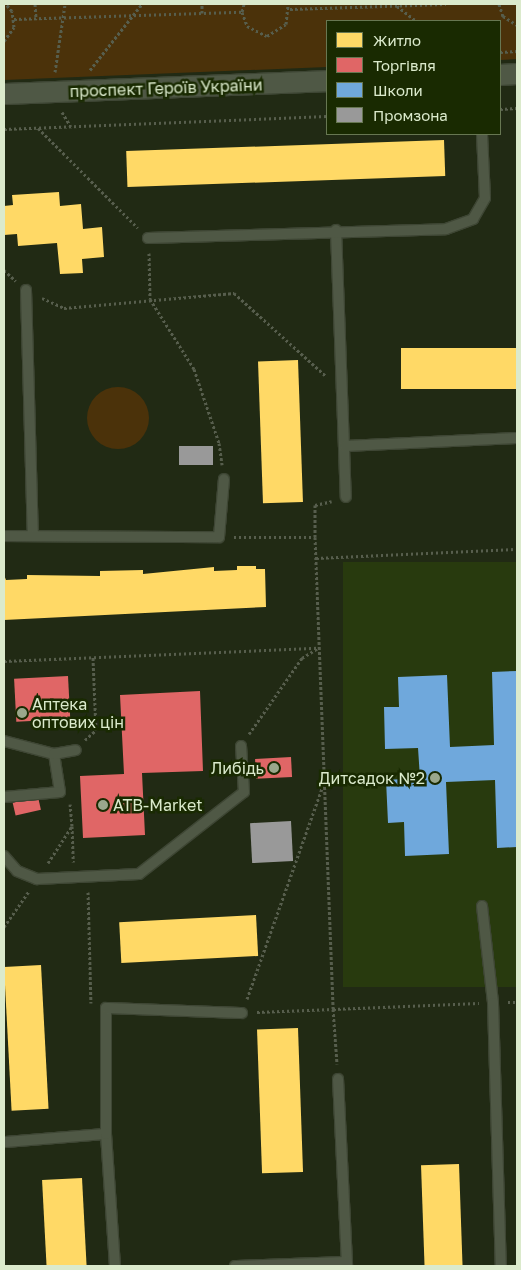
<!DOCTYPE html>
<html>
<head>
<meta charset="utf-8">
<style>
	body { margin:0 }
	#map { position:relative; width:521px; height:1270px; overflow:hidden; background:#212a14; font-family:"Golos Text",sans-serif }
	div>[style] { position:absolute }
	.built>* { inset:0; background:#283a0e; transform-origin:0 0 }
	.green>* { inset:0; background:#4b320a }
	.round { border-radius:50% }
	.homes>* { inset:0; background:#ffd966; transform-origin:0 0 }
	.shops>* { inset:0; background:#e06666; transform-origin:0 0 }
	.schools>* { inset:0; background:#6fa8dc }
	.industry>* { inset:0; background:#999; transform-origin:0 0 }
	.path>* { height:3px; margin-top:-1.5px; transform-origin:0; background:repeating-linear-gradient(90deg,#575e4d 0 2.5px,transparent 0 5px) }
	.roads { filter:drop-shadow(1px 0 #3e4634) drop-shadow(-1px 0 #3e4634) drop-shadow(0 1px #3e4634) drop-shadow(0 -1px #3e4634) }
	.lane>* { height:10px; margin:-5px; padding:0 5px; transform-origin:5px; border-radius:5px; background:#4f5845 }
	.street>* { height:20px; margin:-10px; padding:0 10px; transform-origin:10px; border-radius:10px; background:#4f5845 }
	.dots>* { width:14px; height:14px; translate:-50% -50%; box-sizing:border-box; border:2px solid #192a01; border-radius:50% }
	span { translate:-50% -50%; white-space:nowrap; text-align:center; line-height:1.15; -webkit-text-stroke:5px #192a01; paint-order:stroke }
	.street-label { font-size:16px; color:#dbeacc }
	.poi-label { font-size:16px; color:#dbeacc }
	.left { translate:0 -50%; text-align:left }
	.right { translate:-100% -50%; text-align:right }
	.frame { position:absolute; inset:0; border:5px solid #dbeacc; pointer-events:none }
	.legend { position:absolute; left:326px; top:20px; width:175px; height:115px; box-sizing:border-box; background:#192a01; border:1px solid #677752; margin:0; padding:6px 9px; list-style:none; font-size:15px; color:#dbeacc }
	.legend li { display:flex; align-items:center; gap:10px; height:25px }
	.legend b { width:25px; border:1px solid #677752 }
</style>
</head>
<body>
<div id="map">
	<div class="built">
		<div style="left:517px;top:562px;width:425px;height:174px;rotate:90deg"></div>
	</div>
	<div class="green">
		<div style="clip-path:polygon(4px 4px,517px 4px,517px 59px,500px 60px,500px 21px,327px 21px,327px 67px,4px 80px)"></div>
		<div class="round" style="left:87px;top:387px;width:62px;height:62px"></div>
	</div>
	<div class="homes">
		<div style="left:444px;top:140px;width:36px;height:318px;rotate:88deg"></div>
		<div style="clip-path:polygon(59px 192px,60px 206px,81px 204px,83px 229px,102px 227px,104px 257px,82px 259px,83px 273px,60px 274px,57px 243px,18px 246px,17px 234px,4px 235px,4px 206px,13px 205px,12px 195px)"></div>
		<div style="left:517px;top:348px;width:41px;height:116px;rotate:90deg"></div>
		<div style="left:298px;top:360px;width:142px;height:40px;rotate:88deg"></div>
		<div style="clip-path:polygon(237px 566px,256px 566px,256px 569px,265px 569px,266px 607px,4px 620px,4px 575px,6px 580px,27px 579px,27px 575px,100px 576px,100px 571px,143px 570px,143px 574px,214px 567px,214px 571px,237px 570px)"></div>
		<div style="left:256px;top:915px;width:41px;height:137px;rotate:87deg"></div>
		<div style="left:41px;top:965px;width:144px;height:37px;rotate:87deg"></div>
		<div style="left:298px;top:1028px;width:144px;height:41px;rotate:88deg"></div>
		<div style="left:459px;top:1164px;width:102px;height:38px;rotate:88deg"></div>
		<div style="left:82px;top:1178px;width:88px;height:40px;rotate:87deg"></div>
	</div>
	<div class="shops">
		<div style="left:68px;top:676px;width:43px;height:54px;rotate:87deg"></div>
		<div style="clip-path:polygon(200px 691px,203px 771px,142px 773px,145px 835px,83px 838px,80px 776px,124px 774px,120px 695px)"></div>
		<div style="left:291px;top:757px;width:20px;height:36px;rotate:87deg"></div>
		<div style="left:38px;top:797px;width:13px;height:26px;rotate:77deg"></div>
	</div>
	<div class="schools">
		<div style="clip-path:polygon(517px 671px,517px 847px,497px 848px,495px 780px,446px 782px,449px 854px,405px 856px,404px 822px,388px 823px,386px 780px,420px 778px,418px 748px,385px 749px,384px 707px,399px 707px,398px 677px,447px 675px,450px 747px,494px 745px,492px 672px)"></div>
	</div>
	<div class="industry">
		<div style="left:179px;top:446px;width:34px;height:19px"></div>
		<div style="left:291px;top:821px;width:40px;height:41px;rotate:87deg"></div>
	</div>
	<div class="path">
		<div style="left:35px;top:4px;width:15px;rotate:86deg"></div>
		<div style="left:244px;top:4px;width:8px;rotate:104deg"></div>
		<div style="left:242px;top:12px;width:15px;rotate:70deg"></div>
		<div style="left:247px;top:26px;width:22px;rotate:27deg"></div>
		<div style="left:267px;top:36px;width:22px;rotate:-32deg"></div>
		<div style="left:286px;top:24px;width:20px;rotate:-84deg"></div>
		<div style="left:499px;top:4px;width:13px;rotate:72deg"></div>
		<div style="left:503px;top:16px;width:17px;rotate:33deg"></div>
		<div style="left:397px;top:6px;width:24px;rotate:38deg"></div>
		<div style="left:290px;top:9px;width:156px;rotate:-1.8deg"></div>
		<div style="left:202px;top:13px;width:9px;rotate:-90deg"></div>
		<div style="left:14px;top:19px;width:228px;rotate:-1.8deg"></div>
		<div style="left:4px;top:41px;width:17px;rotate:-54deg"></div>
		<div style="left:14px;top:27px;width:16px;rotate:-97deg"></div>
		<div style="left:12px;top:11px;width:9px;rotate:-131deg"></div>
		<div style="left:500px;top:52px;width:17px;rotate:-3deg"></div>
		<div style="left:90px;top:70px;width:84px;rotate:-51.8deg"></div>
		<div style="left:55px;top:72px;width:69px;rotate:-81.6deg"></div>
		<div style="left:500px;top:109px;width:17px;rotate:-3deg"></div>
		<div style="left:62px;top:112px;width:17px;rotate:59deg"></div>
		<div style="left:38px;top:128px;width:141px;rotate:45deg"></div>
		<div style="left:4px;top:129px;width:323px;rotate:-2.3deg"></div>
		<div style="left:149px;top:253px;width:46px;rotate:88.8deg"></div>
		<div style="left:150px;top:299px;width:83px;rotate:57.8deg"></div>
		<div style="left:194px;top:369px;width:78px;rotate:71.3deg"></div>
		<div style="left:219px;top:443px;width:22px;rotate:82deg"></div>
		<div style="left:4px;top:270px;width:16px;rotate:43deg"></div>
		<div style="left:42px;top:298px;width:24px;rotate:24deg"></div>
		<div style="left:64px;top:308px;width:171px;rotate:-5deg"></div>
		<div style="left:234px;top:293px;width:124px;rotate:42.1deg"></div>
		<div style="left:234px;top:537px;width:81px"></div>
		<div style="left:315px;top:537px;width:32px;rotate:-90deg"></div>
		<div style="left:315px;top:505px;width:17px;rotate:-13deg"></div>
		<div style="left:315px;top:537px;width:472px;rotate:87.8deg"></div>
		<div style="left:333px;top:1009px;width:146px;rotate:-2.4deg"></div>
		<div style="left:316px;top:558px;width:201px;rotate:-2.6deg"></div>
		<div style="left:4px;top:661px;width:314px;rotate:-2.4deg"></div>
		<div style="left:249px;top:734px;width:93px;rotate:-55.1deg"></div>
		<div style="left:302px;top:658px;width:19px;rotate:-32deg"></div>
		<div style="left:85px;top:740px;width:15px;rotate:-42deg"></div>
		<div style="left:96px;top:730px;width:73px;rotate:-92.4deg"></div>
		<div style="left:72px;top:826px;width:36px;rotate:88deg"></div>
		<div style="left:48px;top:863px;width:44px;rotate:-57deg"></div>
		<div style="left:72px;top:826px;width:22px;rotate:-95deg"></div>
		<div style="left:88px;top:892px;width:111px;rotate:88.5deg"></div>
		<div style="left:4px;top:927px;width:44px;rotate:-55.2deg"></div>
		<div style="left:247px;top:999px;width:226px;rotate:-70.4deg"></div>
		<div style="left:508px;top:1002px;width:9px"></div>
		<div style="left:257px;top:1012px;width:76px;rotate:-2.3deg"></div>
		<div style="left:333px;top:1009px;width:55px;rotate:85.8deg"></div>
	</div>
	<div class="roads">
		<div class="lane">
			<div style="left:336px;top:230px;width:267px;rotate:87.9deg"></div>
			<div style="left:148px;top:238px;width:298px;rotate:-1.7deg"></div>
			<div style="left:446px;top:229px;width:29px;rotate:-20deg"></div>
			<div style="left:473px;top:219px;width:24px;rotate:-60deg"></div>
			<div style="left:485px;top:198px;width:64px;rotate:-92.7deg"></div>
			<div style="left:26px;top:290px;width:245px;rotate:88.4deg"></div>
			<div style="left:345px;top:446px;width:172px;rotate:-2.7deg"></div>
			<div style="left:4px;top:536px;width:215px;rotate:0.3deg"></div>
			<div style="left:219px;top:537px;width:58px;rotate:-85.1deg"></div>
			<div style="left:4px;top:741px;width:52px;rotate:14.6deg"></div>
			<div style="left:54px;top:754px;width:38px;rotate:81deg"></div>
			<div style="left:60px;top:792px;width:56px;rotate:174.9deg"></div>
			<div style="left:54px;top:754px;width:22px;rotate:-10deg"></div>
			<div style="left:4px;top:856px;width:20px;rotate:49deg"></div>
			<div style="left:17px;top:871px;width:22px;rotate:22deg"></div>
			<div style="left:37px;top:879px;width:102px;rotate:-2.8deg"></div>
			<div style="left:139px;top:874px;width:133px;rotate:-38deg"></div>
			<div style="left:244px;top:792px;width:46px;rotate:-93.7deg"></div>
			<div style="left:482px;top:906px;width:98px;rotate:83.5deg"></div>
			<div style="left:493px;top:1003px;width:263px;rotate:88.3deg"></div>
			<div style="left:338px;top:1079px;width:187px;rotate:87.2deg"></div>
			<div style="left:4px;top:1142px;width:102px;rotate:-4.5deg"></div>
			<div style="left:115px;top:1266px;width:132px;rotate:-93.9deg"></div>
			<div style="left:106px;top:1134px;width:126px;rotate:-90deg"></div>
			<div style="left:106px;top:1008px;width:136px;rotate:2.1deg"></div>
			<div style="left:235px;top:1266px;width:111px;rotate:-2.1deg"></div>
		</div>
		<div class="street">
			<div style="left:500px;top:75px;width:17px;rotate:-3deg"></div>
			<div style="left:4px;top:94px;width:323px;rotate:-2.3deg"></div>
		</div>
	</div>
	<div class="dots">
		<div style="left:22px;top:713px;background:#9aa78c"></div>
		<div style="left:274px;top:768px;background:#9aa78c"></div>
		<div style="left:435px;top:778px;background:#9aa78c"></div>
		<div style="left:103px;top:805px;background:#9aa78c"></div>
	</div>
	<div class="street-label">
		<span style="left:166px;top:88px;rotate:-2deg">проспект Героїв України</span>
	</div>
	<div class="poi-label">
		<span class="left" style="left:32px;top:713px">Аптека<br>оптових цін</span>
		<span class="right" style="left:264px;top:768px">Либідь</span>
		<span class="right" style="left:425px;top:778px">Дитсадок №2</span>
		<span class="left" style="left:113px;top:805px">ATB-Market</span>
	</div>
	<div class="frame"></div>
	<ul class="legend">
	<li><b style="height:14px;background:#ffd966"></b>Житло</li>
	<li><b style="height:14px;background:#e06666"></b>Торгівля</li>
	<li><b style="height:14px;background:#6fa8dc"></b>Школи</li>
	<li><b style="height:14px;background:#999"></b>Промзона</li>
	</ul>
</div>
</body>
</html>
